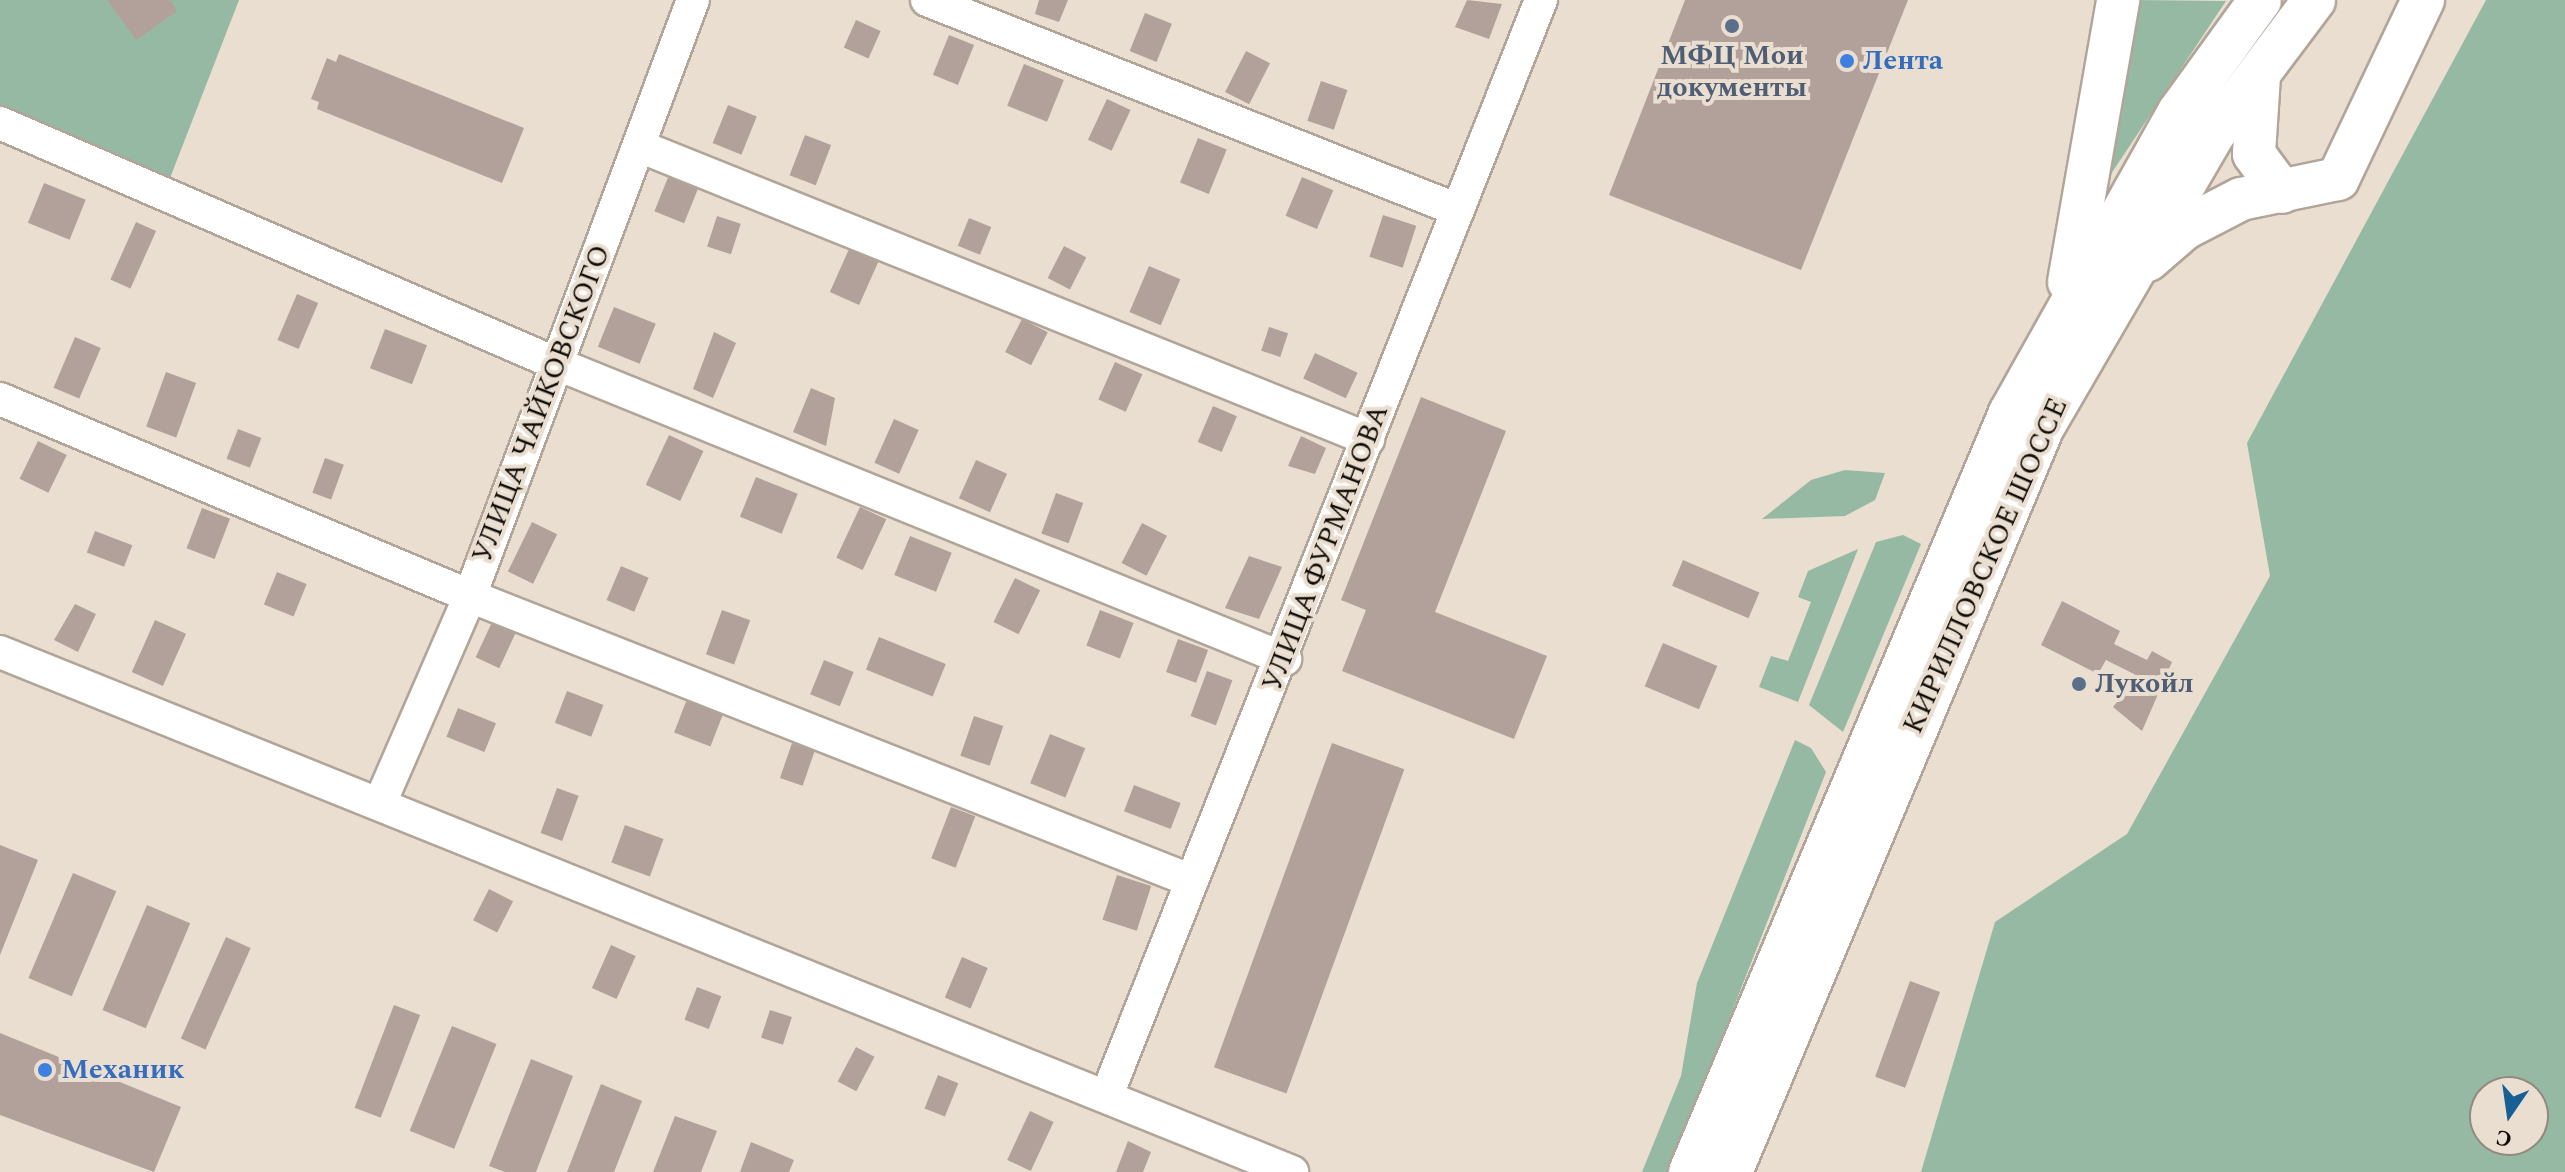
<!DOCTYPE html>
<html>
<head>
<meta charset="utf-8">
<style>
	body { margin:0 }
	#map { position:relative; width:2565px; height:1172px; overflow:hidden; background:#e9ded0; font-family:Spectral,serif }
	div>[style] { position:absolute }
	.green>* { inset:0; background:#96b9a3 }
	.building>* { inset:0; background:#b2a19a; transform-origin:0 0 }
	.roads { filter:drop-shadow(2px 0 #b1a599) drop-shadow(-2px 0 #b1a599) drop-shadow(0 2px #b1a599) drop-shadow(0 -2px #b1a599) }
	.minor>* { height:32px; margin:-16px; padding:0 16px; transform-origin:16px; border-radius:16px; background:#fff }
	.major>* { height:42px; margin:-21px; padding:0 21px; transform-origin:21px; border-radius:21px; background:#fff }
	.dots>* { width:22px; height:22px; translate:-50% -50%; box-sizing:border-box; border:4px solid #e9ded0; border-radius:50% }
	span { translate:-50% -50%; white-space:nowrap; text-align:center; line-height:1.15; -webkit-text-stroke:8px #e9ded0; paint-order:stroke }
	.service-label { font-size:28px; color:#4e5e75; font-weight:700 }
	.left { translate:0 -50%; text-align:left }
	.shop-label { font-size:28px; color:#366cbe; font-weight:700 }
	.street-label { font-size:28px; color:#0f0b07 }
	.north { position:absolute; left:2469px; top:1076px; width:80px; height:80px; box-sizing:border-box; background:#e9ded0; border:2px solid #928a80; border-radius:50%; rotate:193deg; font-size:22px; font-weight:700; line-height:32px; text-align:center; color:#0f0b07 }
	.north::after { content:''; display:block; margin:auto; width:28px; height:36px; background:#186094; clip-path:polygon(50% 0,100% 100%,50% 72%,0 100%) }
</style>
</head>
<body>
<div id="map">
	<div class="green">
		<div style="clip-path:polygon(0 0,239px 0,165px 191px,0 114px)"></div>
		<div style="clip-path:polygon(2134px 0,2226px 1px,2097px 195px)"></div>
		<div style="clip-path:polygon(evenodd,2486px 0,2565px 0,2565px 1172px,1921px 1172px,1995px 922px,2127px 834px,2270px 576px,2247px 443px,2486px 0,2485px 1092px,2533px 1092px,2533px 1140px,2485px 1140px,2485px 1092px)"></div>
		<div style="clip-path:polygon(1845px 470px,1885px 473px,1875px 500px,1845px 516px,1762px 519px,1811px 480px)"></div>
		<div style="clip-path:polygon(1903px 535px,1921px 544px,1843px 732px,1809px 705px,1876px 542px)"></div>
		<div style="clip-path:polygon(1858px 549px,1798px 702px,1759px 687px,1771px 656px,1788px 661px,1811px 602px,1798px 597px,1808px 571px)"></div>
		<div style="clip-path:polygon(1795px 740px,1811px 748px,1826px 772px,1669px 1172px,1642px 1172px,1681px 1076px,1697px 983px)"></div>
	</div>
	<div class="building">
		<div style="clip-path:polygon(107px 0,170px 0,177px 11px,136px 40px)"></div>
		<div style="clip-path:polygon(1039px 0,1068px 0,1059px 22px,1035px 14px)"></div>
		<div style="clip-path:polygon(1467px 0,1502px 4px,1489px 39px,1455px 27px)"></div>
		<div style="clip-path:polygon(1685px 0,1908px 0,1801px 270px,1609px 195px)"></div>
		<div style="left:1145px;top:13px;width:29px;height:41px;rotate:22deg"></div>
		<div style="left:856px;top:20px;width:27px;height:30px;rotate:24deg"></div>
		<div style="left:949px;top:35px;width:27px;height:43px;rotate:22deg"></div>
		<div style="left:1246px;top:51px;width:27px;height:46px;rotate:27deg"></div>
		<div style="clip-path:polygon(339px 54px,524px 128px,502px 183px,317px 109px,319px 102px,311px 99px,327px 58px,336px 62px)"></div>
		<div style="left:1024px;top:64px;width:43px;height:45px;rotate:22deg"></div>
		<div style="left:1321px;top:81px;width:28px;height:42px;rotate:19deg"></div>
		<div style="left:1107px;top:99px;width:26px;height:45px;rotate:25deg"></div>
		<div style="left:728px;top:105px;width:31px;height:41px;rotate:22deg"></div>
		<div style="left:805px;top:135px;width:28px;height:43px;rotate:21deg"></div>
		<div style="left:1198px;top:138px;width:31px;height:48px;rotate:22deg"></div>
		<div style="left:669px;top:175px;width:32px;height:39px;rotate:22deg"></div>
		<div style="left:1302px;top:177px;width:34px;height:42px;rotate:23deg"></div>
		<div style="left:44px;top:183px;width:45px;height:43px;rotate:22deg"></div>
		<div style="left:1383px;top:215px;width:35px;height:44px;rotate:18deg"></div>
		<div style="left:717px;top:216px;width:25px;height:32px;rotate:18deg"></div>
		<div style="left:969px;top:218px;width:24px;height:30px;rotate:22deg"></div>
		<div style="left:136px;top:222px;width:22px;height:63px;rotate:24deg"></div>
		<div style="left:1064px;top:246px;width:25px;height:36px;rotate:27deg"></div>
		<div style="left:849px;top:249px;width:32px;height:47px;rotate:24deg"></div>
		<div style="left:1149px;top:266px;width:34px;height:50px;rotate:23deg"></div>
		<div style="left:297px;top:294px;width:23px;height:50px;rotate:23deg"></div>
		<div style="left:614px;top:307px;width:45px;height:43px;rotate:22deg"></div>
		<div style="left:1022px;top:319px;width:29px;height:37px;rotate:27deg"></div>
		<div style="left:1269px;top:327px;width:20px;height:25px;rotate:18deg"></div>
		<div style="left:385px;top:329px;width:45px;height:42px;rotate:21deg"></div>
		<div style="clip-path:polygon(714px 332px,736px 343px,713px 398px,693px 389px)"></div>
		<div style="left:75px;top:337px;width:28px;height:55px;rotate:23deg"></div>
		<div style="left:1315px;top:353px;width:47px;height:28px;rotate:25deg"></div>
		<div style="left:1115px;top:362px;width:30px;height:41px;rotate:24deg"></div>
		<div style="left:166px;top:372px;width:32px;height:58px;rotate:20deg"></div>
		<div style="clip-path:polygon(811px 388px,835px 398px,826px 446px,793px 432px)"></div>
		<div style="clip-path:polygon(1421px 397px,1506px 431px,1435px 612px,1547px 656px,1514px 739px,1342px 671px,1366px 610px,1341px 600px)"></div>
		<div style="left:1213px;top:406px;width:26px;height:39px;rotate:23deg"></div>
		<div style="left:894px;top:419px;width:27px;height:48px;rotate:24deg"></div>
		<div style="left:238px;top:429px;width:25px;height:32px;rotate:21deg"></div>
		<div style="left:669px;top:435px;width:38px;height:55px;rotate:25deg"></div>
		<div style="clip-path:polygon(1301px 436px,1326px 448px,1315px 474px,1288px 466px)"></div>
		<div style="left:38px;top:441px;width:32px;height:42px;rotate:26deg"></div>
		<div style="left:325px;top:458px;width:20px;height:37px;rotate:20deg"></div>
		<div style="left:976px;top:460px;width:34px;height:42px;rotate:24deg"></div>
		<div style="left:756px;top:477px;width:45px;height:43px;rotate:22deg"></div>
		<div style="left:1056px;top:493px;width:29px;height:43px;rotate:20deg"></div>
		<div style="left:860px;top:507px;width:29px;height:56px;rotate:25deg"></div>
		<div style="left:202px;top:508px;width:30px;height:43px;rotate:21deg"></div>
		<div style="left:532px;top:522px;width:28px;height:55px;rotate:26deg"></div>
		<div style="left:1142px;top:523px;width:28px;height:45px;rotate:27deg"></div>
		<div style="left:95px;top:531px;width:40px;height:23px;rotate:21deg"></div>
		<div style="left:910px;top:536px;width:45px;height:42px;rotate:22deg"></div>
		<div style="clip-path:polygon(1249px 556px,1282px 567px,1259px 619px,1225px 608px)"></div>
		<div style="left:1683px;top:560px;width:83px;height:28px;rotate:23deg"></div>
		<div style="left:621px;top:566px;width:30px;height:37px;rotate:23deg"></div>
		<div style="left:277px;top:572px;width:32px;height:35px;rotate:22deg"></div>
		<div style="left:1015px;top:578px;width:28px;height:49px;rotate:26deg"></div>
		<div style="clip-path:polygon(2062px 601px,2120px 631px,2114px 644px,2147px 660px,2152px 651px,2172px 662px,2142px 731px,2113px 707px,2138px 676px,2106px 660px,2098px 674px,2041px 645px)"></div>
		<div style="clip-path:polygon(75px 604px,96px 614px,78px 652px,54px 640px)"></div>
		<div style="left:722px;top:610px;width:30px;height:47px;rotate:20deg"></div>
		<div style="left:1100px;top:610px;width:36px;height:38px;rotate:21deg"></div>
		<div style="left:155px;top:620px;width:34px;height:57px;rotate:24deg"></div>
		<div style="left:493px;top:620px;width:26px;height:41px;rotate:25deg"></div>
		<div style="left:879px;top:637px;width:72px;height:35px;rotate:22deg"></div>
		<div style="left:1178px;top:639px;width:32px;height:35px;rotate:20deg"></div>
		<div style="left:1663px;top:643px;width:59px;height:47px;rotate:23deg"></div>
		<div style="left:824px;top:660px;width:32px;height:37px;rotate:22deg"></div>
		<div style="left:1207px;top:671px;width:27px;height:48px;rotate:20deg"></div>
		<div style="left:567px;top:691px;width:39px;height:34px;rotate:21deg"></div>
		<div style="left:687px;top:699px;width:39px;height:36px;rotate:21deg"></div>
		<div style="left:458px;top:708px;width:41px;height:31px;rotate:22deg"></div>
		<div style="left:974px;top:716px;width:31px;height:42px;rotate:19deg"></div>
		<div style="left:1050px;top:734px;width:38px;height:53px;rotate:22deg"></div>
		<div style="left:792px;top:743px;width:24px;height:37px;rotate:19deg"></div>
		<div style="left:1332px;top:743px;width:77px;height:345px;rotate:20deg"></div>
		<div style="left:1134px;top:785px;width:50px;height:28px;rotate:21deg"></div>
		<div style="left:557px;top:788px;width:23px;height:48px;rotate:20deg"></div>
		<div style="left:951px;top:807px;width:26px;height:55px;rotate:21deg"></div>
		<div style="left:625px;top:825px;width:41px;height:40px;rotate:20deg"></div>
		<div style="clip-path:polygon(0 845px,38px 860px,0 955px)"></div>
		<div style="left:73px;top:873px;width:47px;height:114px;rotate:23deg"></div>
		<div style="left:1117px;top:875px;width:36px;height:47px;rotate:18deg"></div>
		<div style="left:489px;top:889px;width:27px;height:35px;rotate:27deg"></div>
		<div style="left:147px;top:905px;width:47px;height:114px;rotate:23deg"></div>
		<div style="left:226px;top:937px;width:27px;height:111px;rotate:24deg"></div>
		<div style="left:611px;top:945px;width:27px;height:47px;rotate:24deg"></div>
		<div style="left:962px;top:957px;width:28px;height:44px;rotate:23deg"></div>
		<div style="left:1910px;top:981px;width:32px;height:102px;rotate:20deg"></div>
		<div style="left:697px;top:987px;width:26px;height:35px;rotate:21deg"></div>
		<div style="left:394px;top:1005px;width:28px;height:110px;rotate:21deg"></div>
		<div style="left:770px;top:1010px;width:23px;height:29px;rotate:18deg"></div>
		<div style="left:452px;top:1026px;width:48px;height:113px;rotate:22deg"></div>
		<div style="clip-path:polygon(0 1033px,181px 1107px,154px 1172px,0 1115px)"></div>
		<div style="left:856px;top:1047px;width:21px;height:39px;rotate:28deg"></div>
		<div style="clip-path:polygon(531px 1059px,573px 1076px,536px 1172px,505px 1172px,489px 1166px)"></div>
		<div style="left:938px;top:1075px;width:22px;height:36px;rotate:22deg"></div>
		<div style="clip-path:polygon(601px 1084px,642px 1101px,614px 1172px,567px 1172px)"></div>
		<div style="left:1030px;top:1111px;width:26px;height:54px;rotate:25deg"></div>
		<div style="clip-path:polygon(675px 1116px,717px 1131px,701px 1172px,653px 1172px)"></div>
		<div style="clip-path:polygon(1128px 1141px,1151px 1152px,1143px 1172px,1116px 1172px)"></div>
		<div style="clip-path:polygon(751px 1142px,794px 1160px,789px 1172px,740px 1172px)"></div>
	</div>
	<div class="roads">
		<div class="minor">
			<div style="left:927px;top:0;width:571px;rotate:21.58deg"></div>
			<div style="left:0;top:123px;width:605px;rotate:23.39deg"></div>
			<div style="left:555px;top:363px;width:788px;rotate:22.07deg"></div>
			<div style="left:639px;top:146px;width:786px;rotate:21.9deg"></div>
			<div style="left:0;top:399px;width:510px;rotate:22.74deg"></div>
			<div style="left:470px;top:596px;width:776px;rotate:21.54deg"></div>
			<div style="left:0;top:652px;width:1393px;rotate:21.92deg"></div>
			<div style="left:380px;top:803px;width:226px;rotate:-66.5deg"></div>
			<div style="left:470px;top:596px;width:636px;rotate:-69.49deg"></div>
			<div style="left:1107px;top:1095px;width:1178px;rotate:-68.38deg"></div>
		</div>
		<div class="major">
			<div style="left:2259px;top:76px;width:78px;rotate:93.7deg"></div>
			<div style="left:2254px;top:154px;width:47px;rotate:53.6deg"></div>
			<div style="left:2148px;top:260px;width:49px;rotate:-40.9deg"></div>
			<div style="left:2185px;top:228px;width:63px;rotate:-27.4deg"></div>
			<div style="left:2241px;top:199px;width:99px;rotate:-11.7deg"></div>
			<div style="left:2338px;top:179px;width:198px;rotate:-64.6deg"></div>
			<div style="left:2069px;top:282px;width:286px;rotate:-80.1deg"></div>
			<div style="left:1690px;top:1172px;width:824px;rotate:-67.14deg"></div>
			<div style="left:2010px;top:413px;width:345px;rotate:-60.7deg"></div>
			<div style="left:2179px;top:112px;width:138px;rotate:-54.1deg"></div>
			<div style="left:1731px;top:1172px;width:808px;rotate:-67.28deg"></div>
			<div style="left:2043px;top:427px;width:341px;rotate:-59.8deg"></div>
			<div style="left:2215px;top:132px;width:165px;rotate:-53.1deg"></div>
		</div>
	</div>
	<div class="dots">
		<div style="left:1732px;top:26px;background:#5c6f8a"></div>
		<div style="left:1847px;top:61px;background:#3f7fe0"></div>
		<div style="left:2079px;top:684px;background:#5c6f8a"></div>
		<div style="left:45px;top:1070px;background:#3f7fe0"></div>
	</div>
	<div class="service-label">
		<span style="left:1732px;top:72px">МФЦ Мои<br>документы</span>
		<span class="left" style="left:2095px;top:684px">Лукойл</span>
	</div>
	<div class="shop-label">
		<span class="left" style="left:1863px;top:61px">Лента</span>
		<span class="left" style="left:61px;top:1070px">Механик</span>
	</div>
	<div class="street-label">
		<span style="left:542px;top:404px;rotate:-69deg">УЛИЦА ЧАЙКОВСКОГО</span>
		<span style="left:1326px;top:548px;rotate:-69deg">УЛИЦА ФУРМАНОВА</span>
		<span style="left:1986px;top:566px;rotate:-66deg">КИРИЛЛОВСКОЕ ШОССЕ</span>
	</div>
	<div class="north">С</div>
</div>
</body>
</html>
